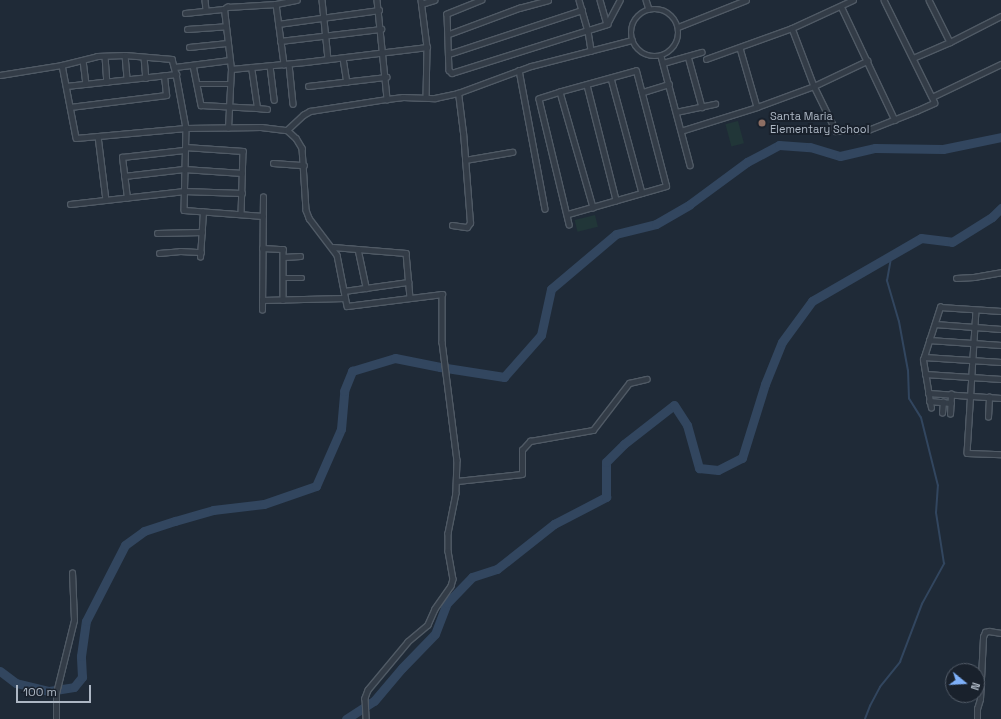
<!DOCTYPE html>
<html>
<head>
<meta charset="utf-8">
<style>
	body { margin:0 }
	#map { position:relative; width:1001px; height:719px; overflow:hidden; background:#1f2a37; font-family:"Space Grotesk",sans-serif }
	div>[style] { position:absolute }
	.green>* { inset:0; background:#213638; transform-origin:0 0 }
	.stream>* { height:1.5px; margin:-0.75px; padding:0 0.75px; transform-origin:0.75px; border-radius:0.75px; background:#32465f }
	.river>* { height:9px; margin:-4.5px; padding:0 4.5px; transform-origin:4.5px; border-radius:4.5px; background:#32465f }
	.roads { filter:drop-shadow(1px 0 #505a65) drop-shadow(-1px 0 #505a65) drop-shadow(0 1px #505a65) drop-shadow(0 -1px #505a65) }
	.minor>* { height:4.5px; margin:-2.25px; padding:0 2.25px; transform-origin:2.25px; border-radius:2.25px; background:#333c47 }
	.minor>.ring { margin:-2.25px; padding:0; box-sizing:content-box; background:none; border:4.5px solid #333c47; border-radius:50% }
	.dots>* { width:11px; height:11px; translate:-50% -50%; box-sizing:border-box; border:2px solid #19212c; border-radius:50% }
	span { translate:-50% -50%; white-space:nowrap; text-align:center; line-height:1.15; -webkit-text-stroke:4px #19212c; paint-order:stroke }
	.poi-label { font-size:11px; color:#adb7c4 }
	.left { translate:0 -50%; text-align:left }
	.north { position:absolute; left:945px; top:663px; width:40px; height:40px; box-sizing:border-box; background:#19212c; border:1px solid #545d69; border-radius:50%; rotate:108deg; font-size:11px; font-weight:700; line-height:16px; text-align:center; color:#adb7c4 }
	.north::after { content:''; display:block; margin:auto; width:14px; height:18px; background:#7eb0f9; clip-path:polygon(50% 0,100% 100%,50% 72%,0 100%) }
	.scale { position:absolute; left:16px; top:685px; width:75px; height:18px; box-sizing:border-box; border:2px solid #adb7c4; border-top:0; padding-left:5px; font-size:12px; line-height:14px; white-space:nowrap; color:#adb7c4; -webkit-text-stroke:3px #19212c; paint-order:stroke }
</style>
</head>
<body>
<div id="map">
	<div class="green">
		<div style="left:738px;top:121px;width:23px;height:13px;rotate:75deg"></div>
		<div style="left:595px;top:215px;width:12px;height:21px;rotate:76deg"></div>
	</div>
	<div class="stream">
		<div style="left:865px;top:719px;width:14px;rotate:-69deg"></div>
		<div style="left:870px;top:706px;width:21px;rotate:-62deg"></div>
		<div style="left:880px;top:687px;width:32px;rotate:-51deg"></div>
		<div style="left:900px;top:662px;width:62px;rotate:-69.2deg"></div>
		<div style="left:922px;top:604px;width:46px;rotate:-61.2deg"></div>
		<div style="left:944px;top:564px;width:52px;rotate:-98.9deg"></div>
		<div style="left:936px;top:513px;width:27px;rotate:-86deg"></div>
		<div style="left:938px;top:486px;width:70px;rotate:-104deg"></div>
		<div style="left:921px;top:418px;width:22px;rotate:-122deg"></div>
		<div style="left:909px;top:399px;width:28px;rotate:-92deg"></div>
		<div style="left:908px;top:371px;width:50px;rotate:-100.4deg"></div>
		<div style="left:899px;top:322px;width:43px;rotate:-106.3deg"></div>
		<div style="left:887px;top:281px;width:27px;rotate:-80deg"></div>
	</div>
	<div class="river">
		<div style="left:0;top:671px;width:20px;rotate:37deg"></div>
		<div style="left:16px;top:683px;width:34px;rotate:14deg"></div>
		<div style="left:49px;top:691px;width:25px;rotate:-9deg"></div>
		<div style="left:74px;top:687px;width:13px;rotate:-51deg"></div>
		<div style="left:82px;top:677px;width:21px;rotate:-93deg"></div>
		<div style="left:81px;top:656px;width:35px;rotate:-82deg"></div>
		<div style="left:86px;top:621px;width:85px;rotate:-62.8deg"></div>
		<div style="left:125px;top:545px;width:24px;rotate:-36deg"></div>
		<div style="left:144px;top:531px;width:33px;rotate:-18deg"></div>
		<div style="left:175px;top:521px;width:40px;rotate:-16deg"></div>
		<div style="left:213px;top:510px;width:51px;rotate:-6.7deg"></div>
		<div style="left:264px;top:504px;width:55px;rotate:-19.1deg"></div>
		<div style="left:316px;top:486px;width:62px;rotate:-66.3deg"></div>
		<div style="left:341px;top:429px;width:38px;rotate:-85deg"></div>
		<div style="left:344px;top:391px;width:22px;rotate:-68deg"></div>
		<div style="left:352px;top:371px;width:45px;rotate:-16.8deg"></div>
		<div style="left:395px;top:358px;width:46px;rotate:11.3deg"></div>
		<div style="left:440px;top:367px;width:65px;rotate:8.9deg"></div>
		<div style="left:504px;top:377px;width:56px;rotate:-48.6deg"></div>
		<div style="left:541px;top:335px;width:47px;rotate:-77.7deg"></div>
		<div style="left:551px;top:289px;width:85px;rotate:-40.2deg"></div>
		<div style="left:616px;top:234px;width:41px;rotate:-14deg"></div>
		<div style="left:656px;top:224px;width:39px;rotate:-30deg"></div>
		<div style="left:690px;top:204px;width:71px;rotate:-36.4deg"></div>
		<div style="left:747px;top:162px;width:36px;rotate:-28deg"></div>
		<div style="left:779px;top:145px;width:31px;rotate:4deg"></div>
		<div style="left:810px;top:147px;width:31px;rotate:17deg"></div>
		<div style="left:840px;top:156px;width:36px;rotate:-13deg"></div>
		<div style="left:875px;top:148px;width:68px;rotate:0.8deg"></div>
		<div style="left:943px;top:149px;width:59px;rotate:-11.7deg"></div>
		<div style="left:346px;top:719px;width:33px;rotate:-33deg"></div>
		<div style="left:374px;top:701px;width:43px;rotate:-49.7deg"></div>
		<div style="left:402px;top:668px;width:47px;rotate:-45.9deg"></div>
		<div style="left:435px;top:634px;width:33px;rotate:-69deg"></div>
		<div style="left:447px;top:603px;width:36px;rotate:-46deg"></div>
		<div style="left:472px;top:577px;width:26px;rotate:-18deg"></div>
		<div style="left:497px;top:569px;width:73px;rotate:-38.3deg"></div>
		<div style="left:554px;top:524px;width:59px;rotate:-27.4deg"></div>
		<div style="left:606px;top:497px;width:35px;rotate:-90deg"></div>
		<div style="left:606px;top:462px;width:25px;rotate:-45deg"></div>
		<div style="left:624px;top:444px;width:63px;rotate:-38deg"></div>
		<div style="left:674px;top:405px;width:24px;rotate:57deg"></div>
		<div style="left:687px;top:425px;width:45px;rotate:74.4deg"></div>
		<div style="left:699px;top:468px;width:19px;rotate:6deg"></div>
		<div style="left:718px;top:470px;width:27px;rotate:-27deg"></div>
		<div style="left:742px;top:458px;width:77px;rotate:-72.7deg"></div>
		<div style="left:765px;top:384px;width:45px;rotate:-68deg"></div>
		<div style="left:782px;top:342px;width:51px;rotate:-53.8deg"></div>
		<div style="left:812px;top:301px;width:126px;rotate:-30deg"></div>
		<div style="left:921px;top:238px;width:31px;rotate:7deg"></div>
		<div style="left:952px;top:242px;width:47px;rotate:-32deg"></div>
		<div style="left:992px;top:217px;width:13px;rotate:-45deg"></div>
	</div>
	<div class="roads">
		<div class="minor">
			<div style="left:205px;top:0;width:10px;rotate:84deg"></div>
			<div style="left:322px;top:0;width:59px;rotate:84.2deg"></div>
			<div style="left:377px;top:0;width:100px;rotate:84.2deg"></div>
			<div style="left:421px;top:0;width:47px;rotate:82.7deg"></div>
			<div style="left:427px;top:47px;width:50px;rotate:91.1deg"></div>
			<div style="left:482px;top:0;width:38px;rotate:158deg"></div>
			<div style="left:447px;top:14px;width:56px;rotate:88deg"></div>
			<div style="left:449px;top:70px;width:4px;rotate:45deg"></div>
			<div style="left:452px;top:73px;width:163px;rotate:-17.5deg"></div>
			<div style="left:607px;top:24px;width:27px;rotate:-62deg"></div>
			<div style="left:579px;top:0;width:32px;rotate:74deg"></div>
			<div style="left:588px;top:31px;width:20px;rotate:81deg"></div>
			<div style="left:600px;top:0;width:25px;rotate:74deg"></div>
			<div style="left:646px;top:0;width:9px;rotate:72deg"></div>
			<div style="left:884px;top:0;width:108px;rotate:63.7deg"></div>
			<div style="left:929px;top:0;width:47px;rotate:63.4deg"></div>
			<div style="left:276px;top:4px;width:61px;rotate:82.4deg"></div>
			<div style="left:421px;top:4px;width:14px;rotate:-17deg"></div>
			<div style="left:841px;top:6px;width:126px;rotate:64.7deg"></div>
			<div class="ring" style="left:631px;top:9px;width:43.5px;height:43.5px"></div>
			<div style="left:185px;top:13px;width:39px;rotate:-6deg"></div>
			<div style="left:278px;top:24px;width:102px;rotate:-7.9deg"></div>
			<div style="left:678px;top:27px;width:73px;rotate:-21.7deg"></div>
			<div style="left:792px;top:28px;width:62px;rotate:69.2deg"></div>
			<div style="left:814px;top:86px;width:50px;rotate:63.9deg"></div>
			<div style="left:836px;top:131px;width:32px;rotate:-2deg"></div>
			<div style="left:868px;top:130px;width:52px;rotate:-21.6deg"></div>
			<div style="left:916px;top:111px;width:20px;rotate:-24deg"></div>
			<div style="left:934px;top:103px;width:6px;rotate:-108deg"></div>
			<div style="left:932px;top:97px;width:76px;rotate:-25.6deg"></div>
			<div style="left:187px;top:29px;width:39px;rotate:-4deg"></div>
			<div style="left:449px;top:34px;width:75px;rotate:-20.4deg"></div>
			<div style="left:519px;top:8px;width:30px;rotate:-15deg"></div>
			<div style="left:280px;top:41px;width:102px;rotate:-6.8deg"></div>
			<div style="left:189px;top:47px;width:39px;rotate:-6deg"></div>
			<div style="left:740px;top:48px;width:61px;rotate:73.9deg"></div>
			<div style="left:449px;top:54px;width:140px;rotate:-18.3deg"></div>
			<div style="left:125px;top:55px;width:24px;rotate:85deg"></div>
			<div style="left:105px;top:56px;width:26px;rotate:86deg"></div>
			<div style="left:661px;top:56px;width:113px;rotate:75.1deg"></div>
			<div style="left:688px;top:56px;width:53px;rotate:74.6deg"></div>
			<div style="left:144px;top:57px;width:21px;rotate:85deg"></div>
			<div style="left:343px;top:58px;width:24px;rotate:81deg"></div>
			<div style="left:913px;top:58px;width:40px;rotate:-23.4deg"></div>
			<div style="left:950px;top:42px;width:57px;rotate:-27deg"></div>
			<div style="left:706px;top:59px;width:91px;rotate:-19.8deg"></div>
			<div style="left:792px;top:28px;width:67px;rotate:-24.7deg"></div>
			<div style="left:83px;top:60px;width:24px;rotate:83deg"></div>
			<div style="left:663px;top:63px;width:40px;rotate:-16deg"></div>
			<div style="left:289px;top:64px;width:40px;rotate:84.3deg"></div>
			<div style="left:62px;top:65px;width:74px;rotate:79.1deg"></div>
			<div style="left:76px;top:138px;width:110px;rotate:-5.2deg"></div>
			<div style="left:186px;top:128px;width:75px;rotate:-0.8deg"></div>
			<div style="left:261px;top:127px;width:26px;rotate:7deg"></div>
			<div style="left:287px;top:130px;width:12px;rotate:42deg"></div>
			<div style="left:296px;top:138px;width:12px;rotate:59deg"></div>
			<div style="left:302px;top:148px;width:62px;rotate:86.3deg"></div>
			<div style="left:306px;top:210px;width:9px;rotate:69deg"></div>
			<div style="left:309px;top:218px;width:46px;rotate:52.9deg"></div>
			<div style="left:337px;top:255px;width:52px;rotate:78.9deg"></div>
			<div style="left:347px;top:306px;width:96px;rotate:-7.2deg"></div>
			<div style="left:442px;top:294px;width:48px;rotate:90deg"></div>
			<div style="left:442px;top:342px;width:119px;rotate:82.8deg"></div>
			<div style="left:457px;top:460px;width:33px;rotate:92deg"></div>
			<div style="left:456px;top:493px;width:41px;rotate:101.3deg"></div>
			<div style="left:448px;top:533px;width:18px;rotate:90deg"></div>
			<div style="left:448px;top:551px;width:28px;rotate:80deg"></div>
			<div style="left:453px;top:579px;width:7px;rotate:106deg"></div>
			<div style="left:451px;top:586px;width:28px;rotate:125deg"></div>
			<div style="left:435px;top:609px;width:17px;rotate:114deg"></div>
			<div style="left:428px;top:625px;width:26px;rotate:140deg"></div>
			<div style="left:408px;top:642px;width:62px;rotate:129.8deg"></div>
			<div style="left:368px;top:690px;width:9px;rotate:111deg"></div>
			<div style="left:365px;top:698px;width:21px;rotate:87deg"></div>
			<div style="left:193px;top:65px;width:41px;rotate:78.7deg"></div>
			<div style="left:201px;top:105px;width:56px;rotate:3.1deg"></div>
			<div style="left:257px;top:108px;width:41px;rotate:-98.3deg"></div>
			<div style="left:270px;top:66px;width:34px;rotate:83deg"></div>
			<div style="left:175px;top:67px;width:55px;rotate:-7.3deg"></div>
			<div style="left:231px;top:69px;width:74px;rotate:-5.4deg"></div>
			<div style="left:305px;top:62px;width:123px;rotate:-7deg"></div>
			<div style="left:519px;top:70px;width:141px;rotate:79.4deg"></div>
			<div style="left:0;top:75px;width:63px;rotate:-9.2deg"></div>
			<div style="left:62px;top:65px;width:36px;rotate:-14deg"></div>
			<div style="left:97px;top:56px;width:28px;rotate:-2deg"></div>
			<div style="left:125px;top:55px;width:47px;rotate:4.9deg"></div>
			<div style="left:172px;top:59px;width:16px;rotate:75deg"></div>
			<div style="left:176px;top:74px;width:55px;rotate:79.5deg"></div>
			<div style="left:186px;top:128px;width:82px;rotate:91.4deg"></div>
			<div style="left:184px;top:210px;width:79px;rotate:4.3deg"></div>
			<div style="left:611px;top:78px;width:119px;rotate:74.9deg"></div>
			<div style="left:197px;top:84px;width:34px"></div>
			<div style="left:587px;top:85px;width:119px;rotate:75.8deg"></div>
			<div style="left:66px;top:86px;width:111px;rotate:-6.2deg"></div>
			<div style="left:308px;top:86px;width:79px;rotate:-6.6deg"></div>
			<div style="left:560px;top:92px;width:120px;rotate:74deg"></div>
			<div style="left:643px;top:92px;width:27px;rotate:-17deg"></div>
			<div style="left:70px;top:107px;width:97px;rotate:-7.1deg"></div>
			<div style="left:166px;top:95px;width:19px;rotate:-96deg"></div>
			<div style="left:257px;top:108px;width:10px;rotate:6deg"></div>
			<div style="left:676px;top:112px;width:40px;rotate:-12deg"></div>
			<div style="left:228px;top:128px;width:59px;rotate:-87.1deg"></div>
			<div style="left:231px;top:69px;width:60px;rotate:-96.7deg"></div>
			<div style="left:224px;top:9px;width:4px;rotate:-34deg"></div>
			<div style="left:227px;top:7px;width:49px;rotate:-3.5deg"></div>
			<div style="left:276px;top:4px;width:21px;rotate:-11deg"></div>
			<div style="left:287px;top:130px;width:22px;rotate:-43deg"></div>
			<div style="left:303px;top:115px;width:8px;rotate:-30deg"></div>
			<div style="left:310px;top:111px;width:78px;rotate:-8.9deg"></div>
			<div style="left:387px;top:99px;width:16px;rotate:-7deg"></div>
			<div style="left:403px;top:97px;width:32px;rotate:2deg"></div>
			<div style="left:435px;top:98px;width:24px;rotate:-12deg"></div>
			<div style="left:458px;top:93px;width:78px;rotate:-20.3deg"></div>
			<div style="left:531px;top:66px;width:104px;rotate:-14.4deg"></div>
			<div style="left:681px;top:131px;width:80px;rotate:-17.5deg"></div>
			<div style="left:757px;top:107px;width:61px;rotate:-20.2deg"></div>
			<div style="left:814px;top:86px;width:59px;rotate:-25.3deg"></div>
			<div style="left:98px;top:136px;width:64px;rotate:82.9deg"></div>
			<div style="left:185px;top:147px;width:58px;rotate:3.9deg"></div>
			<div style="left:243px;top:151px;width:63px;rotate:91.8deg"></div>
			<div style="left:465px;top:160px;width:48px;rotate:-9.7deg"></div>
			<div style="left:273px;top:163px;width:31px;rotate:4deg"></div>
			<div style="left:124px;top:176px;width:60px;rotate:-6.7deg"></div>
			<div style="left:184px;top:169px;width:58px;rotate:3.9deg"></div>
			<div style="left:127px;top:198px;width:41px;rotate:-97deg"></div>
			<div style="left:122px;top:157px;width:62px;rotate:-6.4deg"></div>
			<div style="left:70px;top:204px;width:115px;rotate:-6.5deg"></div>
			<div style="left:184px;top:191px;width:58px;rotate:2deg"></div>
			<div style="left:568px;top:214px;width:102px;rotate:-15.9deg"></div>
			<div style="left:666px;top:186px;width:119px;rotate:-104.6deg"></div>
			<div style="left:636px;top:71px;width:79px;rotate:164.6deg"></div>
			<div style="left:560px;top:92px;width:22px;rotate:162deg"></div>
			<div style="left:539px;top:99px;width:129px;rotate:76.5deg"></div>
			<div style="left:452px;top:225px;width:15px;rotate:8deg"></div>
			<div style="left:467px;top:227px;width:5px;rotate:-53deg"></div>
			<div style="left:470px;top:223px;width:90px;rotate:-94.4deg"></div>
			<div style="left:463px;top:133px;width:40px;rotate:-97.1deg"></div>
			<div style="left:157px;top:233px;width:45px;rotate:-1.3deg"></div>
			<div style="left:333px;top:247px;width:73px;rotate:4.7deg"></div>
			<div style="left:406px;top:253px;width:45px;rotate:84.9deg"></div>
			<div style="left:262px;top:248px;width:21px;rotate:3deg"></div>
			<div style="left:283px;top:249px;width:51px;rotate:90deg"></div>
			<div style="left:358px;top:249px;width:40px;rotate:78deg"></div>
			<div style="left:159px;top:253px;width:21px;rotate:-5deg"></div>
			<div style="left:180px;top:251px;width:21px;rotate:3deg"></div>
			<div style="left:200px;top:257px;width:45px;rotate:-86.2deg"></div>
			<div style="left:283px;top:257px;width:17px;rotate:-3deg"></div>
			<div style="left:283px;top:278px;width:19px"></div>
			<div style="left:956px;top:278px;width:18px;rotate:-3deg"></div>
			<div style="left:974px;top:277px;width:27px;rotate:-10deg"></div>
			<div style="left:344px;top:291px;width:65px;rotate:-8deg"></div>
			<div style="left:262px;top:300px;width:83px;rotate:-1.4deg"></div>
			<div style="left:262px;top:310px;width:113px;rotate:-89.5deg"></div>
			<div style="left:976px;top:310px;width:143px;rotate:93.6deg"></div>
			<div style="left:967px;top:453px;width:34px;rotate:2deg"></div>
			<div style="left:935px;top:324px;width:66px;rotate:4.3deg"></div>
			<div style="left:929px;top:340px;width:72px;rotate:4deg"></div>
			<div style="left:924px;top:357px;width:77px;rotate:3.7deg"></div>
			<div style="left:925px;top:374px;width:76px;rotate:3.8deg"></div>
			<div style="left:928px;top:393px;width:73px;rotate:3.9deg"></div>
			<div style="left:929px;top:401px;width:22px;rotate:5deg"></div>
			<div style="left:931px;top:408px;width:49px;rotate:-99.5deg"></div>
			<div style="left:923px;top:360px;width:56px;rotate:-72.2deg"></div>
			<div style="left:940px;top:307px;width:61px;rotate:3.8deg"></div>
			<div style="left:942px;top:413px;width:11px;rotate:-85deg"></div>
			<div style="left:950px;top:414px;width:20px;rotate:-87deg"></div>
			<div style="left:988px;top:417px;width:20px;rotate:-87deg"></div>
			<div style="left:457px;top:481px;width:65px;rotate:-6.1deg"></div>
			<div style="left:522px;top:474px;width:24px;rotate:-90deg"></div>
			<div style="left:522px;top:450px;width:12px;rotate:-48deg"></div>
			<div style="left:530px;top:441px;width:64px;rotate:-9.9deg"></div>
			<div style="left:593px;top:430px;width:59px;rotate:-52.5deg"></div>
			<div style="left:629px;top:383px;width:18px;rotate:-13deg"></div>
			<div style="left:56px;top:719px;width:26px;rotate:-90deg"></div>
			<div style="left:56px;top:693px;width:75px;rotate:-76.1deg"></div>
			<div style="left:74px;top:620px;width:47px;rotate:-92.4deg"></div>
			<div style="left:977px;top:719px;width:10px;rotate:-90deg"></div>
			<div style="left:977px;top:709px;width:10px;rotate:-73deg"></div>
			<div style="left:980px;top:699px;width:62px;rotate:-87.2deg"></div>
			<div style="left:983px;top:637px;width:5px;rotate:-68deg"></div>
			<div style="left:985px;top:632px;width:4px;rotate:-14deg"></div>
			<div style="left:989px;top:631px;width:12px;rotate:9deg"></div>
		</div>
	</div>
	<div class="dots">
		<div style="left:762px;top:123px;background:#8d6e63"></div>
	</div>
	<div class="poi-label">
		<span class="left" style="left:770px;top:123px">Santa Maria<br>Elementary School</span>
	</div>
	<div class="north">N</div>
	<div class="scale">100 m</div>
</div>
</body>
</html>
